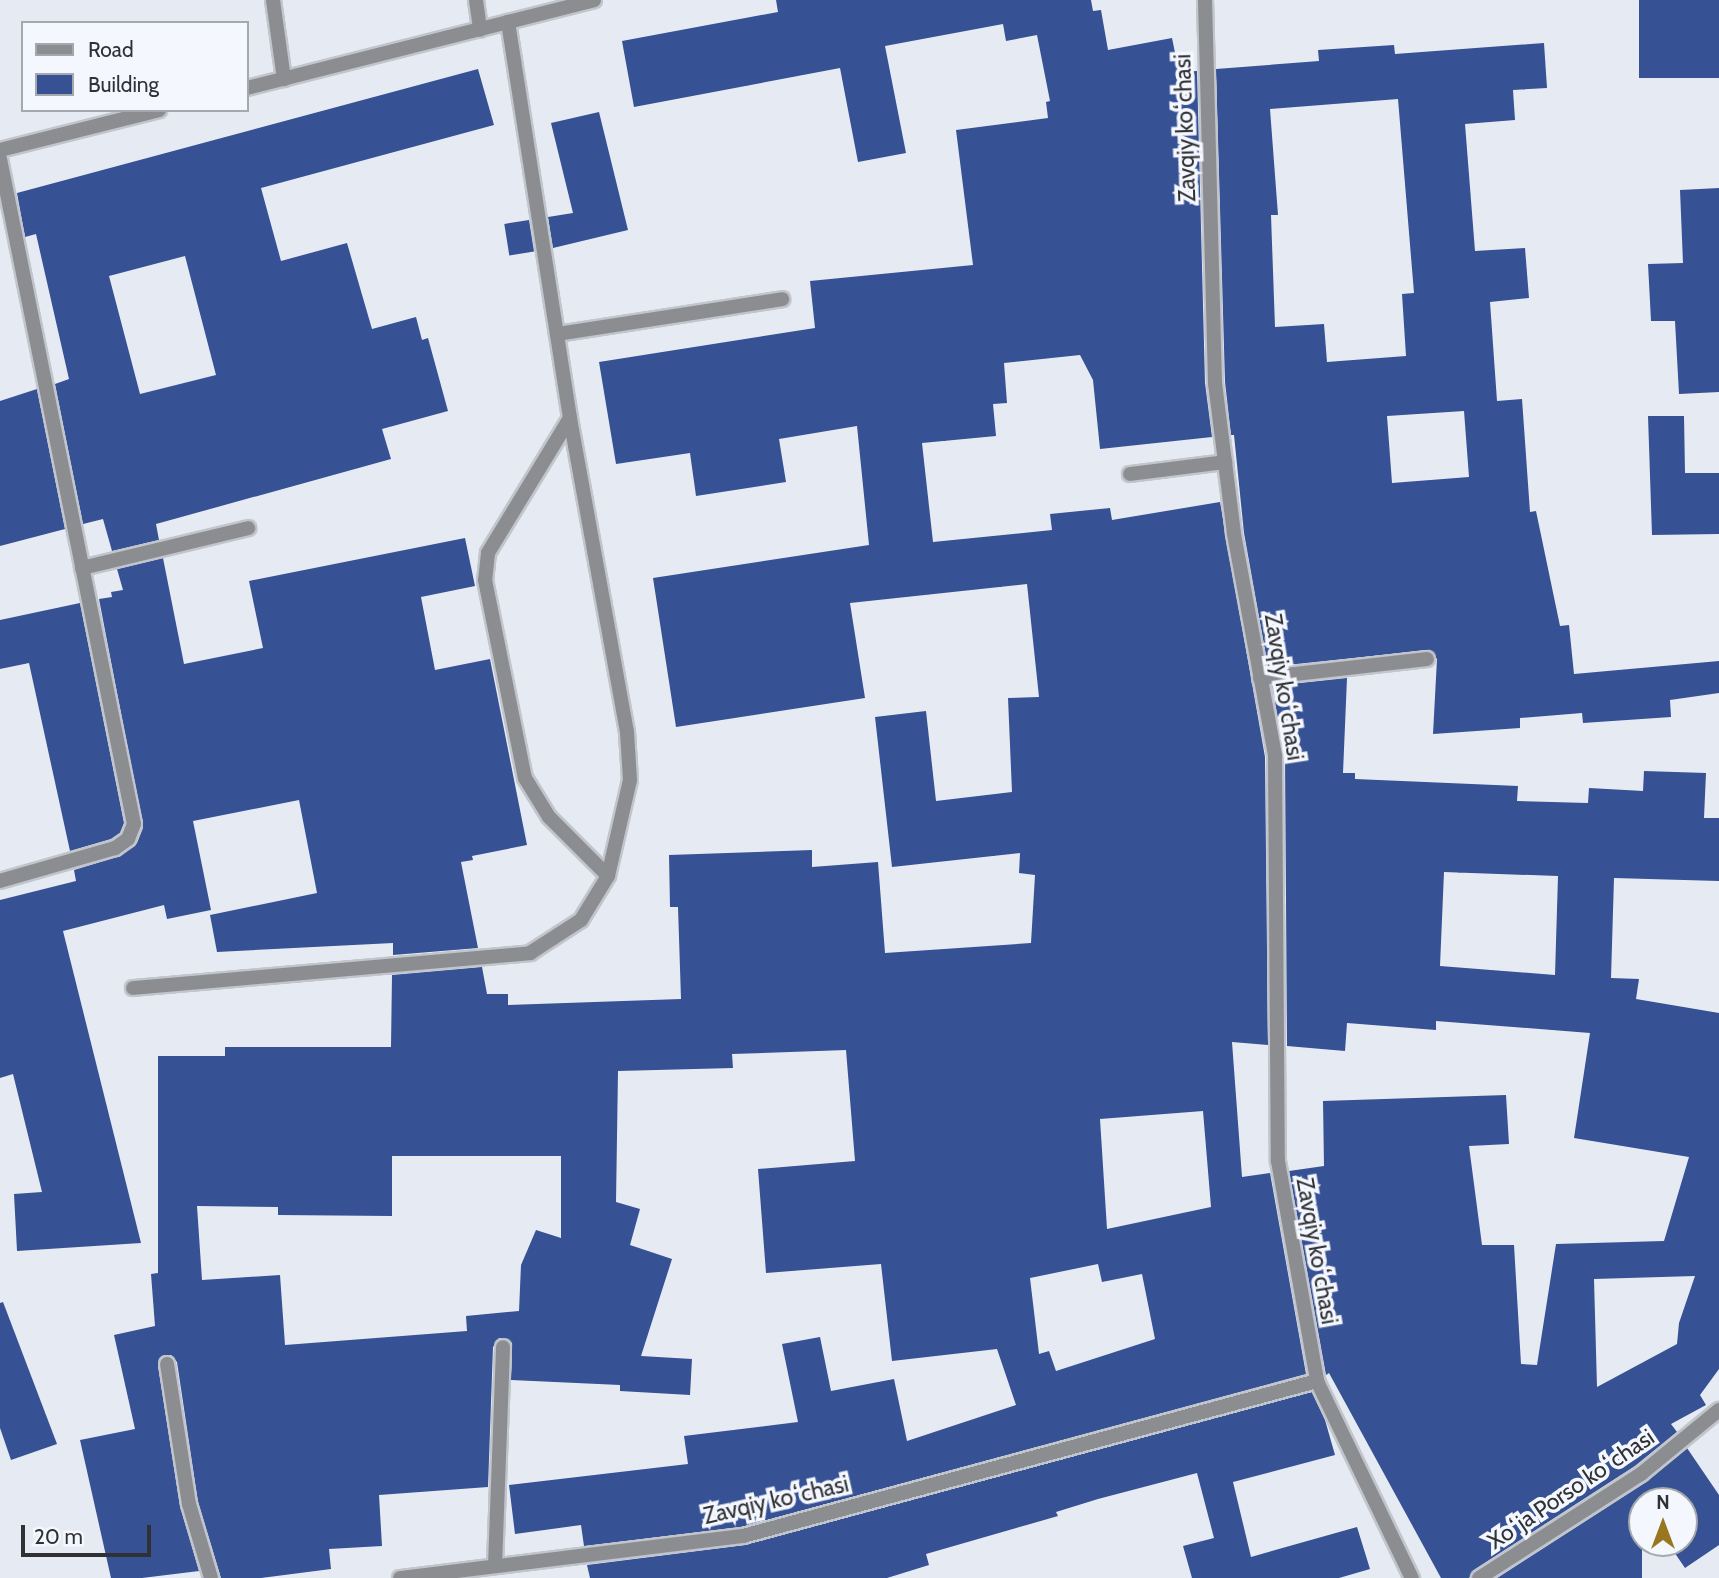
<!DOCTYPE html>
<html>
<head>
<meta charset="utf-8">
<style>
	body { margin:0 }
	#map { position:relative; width:1719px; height:1578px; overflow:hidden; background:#e6eaf2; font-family:Cabin,sans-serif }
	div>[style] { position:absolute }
	.building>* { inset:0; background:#365194; transform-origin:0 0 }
	.roads { filter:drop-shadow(2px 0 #c1c5cc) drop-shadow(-2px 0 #c1c5cc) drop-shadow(0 2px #c1c5cc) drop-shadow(0 -2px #c1c5cc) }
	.lane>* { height:14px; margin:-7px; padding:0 7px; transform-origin:7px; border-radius:7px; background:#8c8d91 }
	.street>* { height:14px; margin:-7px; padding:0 7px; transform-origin:7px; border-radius:7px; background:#8c8d91 }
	span { translate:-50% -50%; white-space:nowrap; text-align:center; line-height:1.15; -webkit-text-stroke:7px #f4f7fe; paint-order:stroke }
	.street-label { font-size:23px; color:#2f3134 }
	.legend { position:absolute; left:21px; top:21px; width:228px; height:91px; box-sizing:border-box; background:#f4f7fe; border:2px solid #a5a8ad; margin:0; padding:9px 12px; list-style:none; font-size:21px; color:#2f3134 }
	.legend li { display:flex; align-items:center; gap:14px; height:35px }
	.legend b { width:35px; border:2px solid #a5a8ad }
	.north { position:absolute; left:1628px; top:1487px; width:70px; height:70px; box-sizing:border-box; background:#f4f7fe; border:2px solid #a5a8ad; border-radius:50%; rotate:0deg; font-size:19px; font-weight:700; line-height:28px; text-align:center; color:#2f3134 }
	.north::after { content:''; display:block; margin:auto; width:24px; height:32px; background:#997620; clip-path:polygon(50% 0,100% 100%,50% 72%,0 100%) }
	.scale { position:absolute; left:21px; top:1525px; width:130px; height:32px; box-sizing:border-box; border:4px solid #2f3134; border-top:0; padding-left:9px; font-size:21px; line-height:24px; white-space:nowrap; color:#2f3134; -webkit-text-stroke:5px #f4f7fe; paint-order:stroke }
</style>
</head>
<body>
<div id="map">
	<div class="building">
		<div style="clip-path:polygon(evenodd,776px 0,1091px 0,1093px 11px,1101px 10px,1108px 50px,1172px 38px,1179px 72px,1197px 71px,1205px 383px,1212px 437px,1100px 449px,1093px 380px,1080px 355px,1004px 363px,1007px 403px,993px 404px,996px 436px,922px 443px,933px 542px,1052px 530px,1050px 514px,1110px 508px,1112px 520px,1220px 502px,1265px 757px,1268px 1045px,1232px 1042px,1242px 1177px,1270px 1173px,1306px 1374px,741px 1527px,584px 1546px,581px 1525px,515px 1534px,509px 1485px,688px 1464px,684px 1436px,798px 1422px,782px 1344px,820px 1337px,831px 1391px,894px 1379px,907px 1441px,1016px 1405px,997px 1349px,892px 1361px,881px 1264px,766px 1273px,758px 1169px,855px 1161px,846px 1050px,732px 1054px,733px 1068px,618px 1071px,616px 1202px,640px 1209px,630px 1245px,672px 1259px,641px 1356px,692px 1359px,690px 1395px,620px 1391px,620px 1385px,511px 1380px,512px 1343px,507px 1339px,499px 1338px,493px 1347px,488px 1487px,379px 1495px,382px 1546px,329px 1549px,331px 1569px,261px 1578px,221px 1578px,198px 1502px,177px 1362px,171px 1355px,165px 1355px,158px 1365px,180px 1506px,199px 1571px,142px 1578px,111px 1578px,80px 1440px,135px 1429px,114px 1335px,155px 1326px,151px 1274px,158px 1273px,158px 1056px,225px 1056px,225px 1047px,391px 1047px,392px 975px,482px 967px,487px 994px,508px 994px,508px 1005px,681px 999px,678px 907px,670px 907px,669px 855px,812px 850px,812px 867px,878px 862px,885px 953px,1031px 943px,1035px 875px,1019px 873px,1020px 853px,892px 867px,875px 717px,926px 711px,936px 801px,1012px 792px,1008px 698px,1039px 697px,1027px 584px,850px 603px,865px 698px,676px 727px,653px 578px,869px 545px,857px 426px,779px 439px,786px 482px,696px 496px,690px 453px,616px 464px,599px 362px,815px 328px,810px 281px,973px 265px,956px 130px,1048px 118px,1046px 102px,1050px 101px,1037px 35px,1006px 41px,1003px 24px,885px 46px,906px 153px,858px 162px,840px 68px,634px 107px,622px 41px,778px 12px,776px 0,1203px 1111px,1211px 1207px,1107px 1229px,1100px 1119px,1203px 1111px,776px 0,392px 1156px,561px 1156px,561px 1238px,536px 1230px,521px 1265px,519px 1311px,466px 1316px,467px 1331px,285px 1345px,280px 1275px,202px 1280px,197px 1206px,278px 1207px,278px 1215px,392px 1216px,392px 1156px,776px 0,1098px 1264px,1102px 1282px,1142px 1274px,1155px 1339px,1056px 1371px,1049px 1351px,1039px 1354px,1030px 1278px,1098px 1264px)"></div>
		<div style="left:1639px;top:0;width:80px;height:78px"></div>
		<div style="clip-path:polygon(evenodd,1544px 43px,1547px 88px,1513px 90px,1515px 120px,1465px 124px,1475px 251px,1525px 248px,1529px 298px,1490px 302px,1497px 401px,1522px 399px,1530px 512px,1536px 511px,1560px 626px,1569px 625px,1574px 674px,1719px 661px,1719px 693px,1670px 700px,1671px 717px,1583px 723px,1582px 713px,1520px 718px,1520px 728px,1433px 734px,1437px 659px,1430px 650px,1268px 667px,1244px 533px,1234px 435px,1231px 435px,1225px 382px,1216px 69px,1319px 61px,1318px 50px,1394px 45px,1395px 54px,1544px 43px,1398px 99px,1414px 293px,1402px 294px,1406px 356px,1327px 362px,1324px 324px,1275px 327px,1271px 215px,1278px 215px,1270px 109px,1398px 99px,1544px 43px,1464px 411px,1469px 477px,1392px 483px,1387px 416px,1464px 411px)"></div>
		<div style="clip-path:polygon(evenodd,478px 69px,494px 125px,261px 188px,281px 261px,347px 243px,372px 329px,416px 317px,422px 340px,428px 338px,448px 411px,382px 429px,391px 459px,156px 524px,159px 540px,112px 551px,103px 519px,83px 524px,55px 384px,69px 379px,36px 234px,25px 237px,17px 193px,478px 69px,185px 256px,216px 375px,140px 394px,109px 276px,185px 256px)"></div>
		<div style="clip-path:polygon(599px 112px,628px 230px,553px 248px,548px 217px,573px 213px,551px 123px)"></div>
		<div style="clip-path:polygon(1719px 188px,1719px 392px,1679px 394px,1675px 321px,1651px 321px,1648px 264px,1683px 263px,1680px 190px)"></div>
		<div style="left:529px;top:220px;width:32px;height:25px;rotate:81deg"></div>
		<div style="clip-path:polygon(37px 389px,65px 529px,0 546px,0 401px)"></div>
		<div style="clip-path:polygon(1648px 416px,1684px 416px,1685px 473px,1719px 473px,1719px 534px,1652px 535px)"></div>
		<div style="clip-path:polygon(465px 538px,475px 586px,421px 597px,435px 670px,490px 659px,527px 845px,472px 856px,473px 860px,461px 862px,478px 948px,393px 955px,393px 943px,217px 952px,210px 915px,317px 893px,299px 800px,193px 821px,211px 910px,167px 919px,164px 905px,63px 931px,141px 1243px,17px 1251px,14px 1194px,42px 1192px,13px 1074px,0 1078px,0 900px,76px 881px,74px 870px,120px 856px,137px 843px,143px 828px,99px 599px,112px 597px,111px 592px,123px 590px,117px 569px,163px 558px,184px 664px,263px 648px,249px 581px)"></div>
		<div style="clip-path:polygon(80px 603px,124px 823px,120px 833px,111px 839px,70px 851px,29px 663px,0 669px,0 620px)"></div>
		<div style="clip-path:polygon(evenodd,1347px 678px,1343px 773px,1355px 773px,1355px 779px,1518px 786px,1517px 801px,1588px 803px,1589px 788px,1643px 791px,1644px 771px,1706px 773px,1704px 818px,1719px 818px,1719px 881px,1614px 878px,1611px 978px,1639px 979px,1636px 999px,1719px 1013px,1719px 1369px,1700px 1395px,1706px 1405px,1671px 1424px,1677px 1432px,1635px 1466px,1474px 1570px,1469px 1578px,1441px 1578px,1329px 1373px,1326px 1375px,1289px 1171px,1324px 1166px,1323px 1101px,1506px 1095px,1509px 1144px,1469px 1146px,1482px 1245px,1514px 1245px,1521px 1364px,1537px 1365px,1556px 1244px,1664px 1241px,1689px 1157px,1574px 1138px,1590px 1033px,1436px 1021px,1436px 1030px,1347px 1023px,1345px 1051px,1287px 1046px,1285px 756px,1272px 686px,1347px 678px,1444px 872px,1558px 876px,1555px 975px,1440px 966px,1444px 872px,1347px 678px,1695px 1276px,1679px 1323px,1677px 1344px,1597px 1387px,1594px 1279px,1695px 1276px)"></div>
		<div style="clip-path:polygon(3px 1302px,57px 1444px,11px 1460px,0 1428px,0 1303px)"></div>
		<div style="clip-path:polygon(1312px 1392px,1325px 1420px,1335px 1455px,1233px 1482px,1251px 1557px,1357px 1527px,1370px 1569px,1339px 1578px,1192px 1578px,1183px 1546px,1214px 1538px,1197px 1473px,1098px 1499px,1056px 1512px,1058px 1516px,926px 1554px,929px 1565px,887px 1578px,590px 1578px,587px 1565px,745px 1545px)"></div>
		<div style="clip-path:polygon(1687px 1448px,1719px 1495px,1719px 1545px,1685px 1568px,1668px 1543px,1684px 1543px,1684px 1501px,1642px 1501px,1642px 1578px,1497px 1578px,1646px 1482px)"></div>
	</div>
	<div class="roads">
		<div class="lane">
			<div style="left:476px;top:0;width:30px;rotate:82deg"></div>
			<div style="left:1130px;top:474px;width:96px;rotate:-7.2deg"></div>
			<div style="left:1260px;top:678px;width:168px;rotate:-6.5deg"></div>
		</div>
		<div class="street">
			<div style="left:273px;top:0;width:80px;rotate:82.1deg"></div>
			<div style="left:1205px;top:0;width:383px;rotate:88.5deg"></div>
			<div style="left:1215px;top:383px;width:152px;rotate:82.8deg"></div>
			<div style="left:1234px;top:534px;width:226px;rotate:79.5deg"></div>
			<div style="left:1275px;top:756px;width:405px;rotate:89.6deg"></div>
			<div style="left:1278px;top:1161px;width:223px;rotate:79.9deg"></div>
			<div style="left:1317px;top:1381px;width:219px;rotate:64.3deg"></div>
			<div style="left:247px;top:88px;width:358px;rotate:-14.2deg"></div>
			<div style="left:0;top:150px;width:164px;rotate:-14.1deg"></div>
			<div style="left:0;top:159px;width:678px;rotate:78.61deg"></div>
			<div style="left:134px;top:824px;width:16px;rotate:112deg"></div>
			<div style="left:128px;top:839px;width:16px;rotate:145deg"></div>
			<div style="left:115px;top:848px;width:120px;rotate:164deg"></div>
			<div style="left:557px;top:334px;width:228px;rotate:-8.8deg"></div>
			<div style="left:570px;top:418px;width:158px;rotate:121.3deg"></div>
			<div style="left:488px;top:553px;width:27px;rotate:96deg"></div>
			<div style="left:485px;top:580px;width:202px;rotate:78.6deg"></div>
			<div style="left:525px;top:778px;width:46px;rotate:58.4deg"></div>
			<div style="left:549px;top:817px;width:83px;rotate:45deg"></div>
			<div style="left:82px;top:568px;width:171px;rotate:-13.5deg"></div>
			<div style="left:133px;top:988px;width:399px;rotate:-5deg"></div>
			<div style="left:530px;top:953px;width:61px;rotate:-32.9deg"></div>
			<div style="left:581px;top:920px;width:52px;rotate:-58.5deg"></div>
			<div style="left:608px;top:876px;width:98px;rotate:-77.1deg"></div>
			<div style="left:630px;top:780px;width:48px;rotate:-93.6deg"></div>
			<div style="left:627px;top:732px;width:319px;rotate:-100.3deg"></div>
			<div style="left:570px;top:418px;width:401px;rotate:-98.9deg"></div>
			<div style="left:167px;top:1364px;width:142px;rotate:81.1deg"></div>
			<div style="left:189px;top:1504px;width:77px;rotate:73.4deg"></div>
			<div style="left:495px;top:1566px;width:219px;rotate:-87.9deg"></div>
			<div style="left:400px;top:1578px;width:346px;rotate:-7deg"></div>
			<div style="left:743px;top:1536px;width:595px;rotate:-15.11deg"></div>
			<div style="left:1479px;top:1578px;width:193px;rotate:-32.7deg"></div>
			<div style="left:1641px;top:1474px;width:101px;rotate:-39.4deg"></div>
		</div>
	</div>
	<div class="street-label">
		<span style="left:1185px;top:128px;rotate:-92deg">Zavqiy koʻchasi</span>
		<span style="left:1284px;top:687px;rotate:81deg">Zavqiy koʻchasi</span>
		<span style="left:1317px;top:1251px;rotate:80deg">Zavqiy koʻchasi</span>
		<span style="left:1571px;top:1489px;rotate:-34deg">Xoʻja Porso koʻchasi</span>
		<span style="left:776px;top:1500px;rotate:-13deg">Zavqiy koʻchasi</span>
	</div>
	<ul class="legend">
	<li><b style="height:9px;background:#8c8d91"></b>Road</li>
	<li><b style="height:19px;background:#365194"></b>Building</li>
	</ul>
	<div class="north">N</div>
	<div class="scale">20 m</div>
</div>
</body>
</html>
